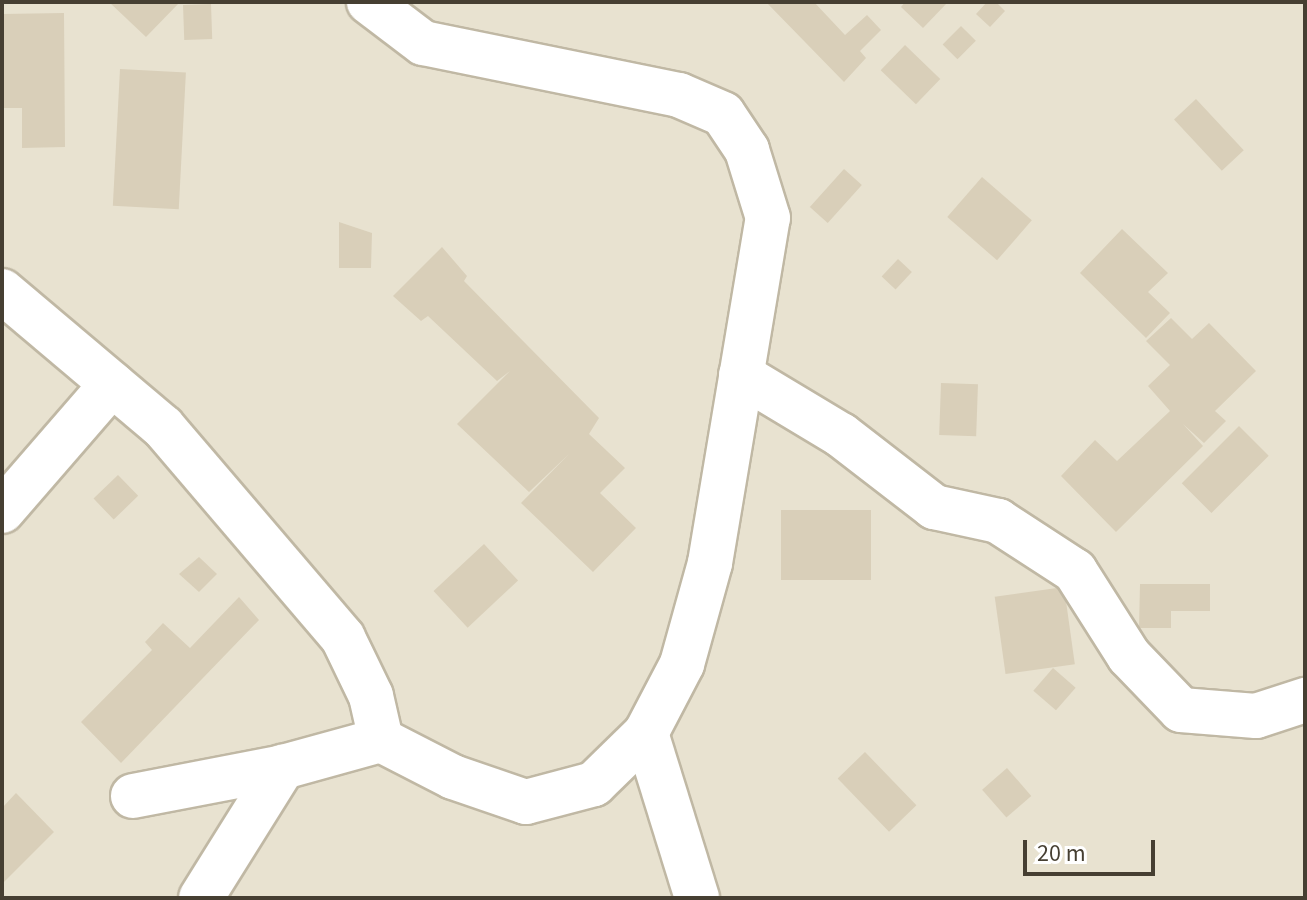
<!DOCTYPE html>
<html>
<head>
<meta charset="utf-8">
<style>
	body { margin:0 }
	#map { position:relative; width:1307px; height:900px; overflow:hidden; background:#f3efe2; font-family:"Source Sans 3",sans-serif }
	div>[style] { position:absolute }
	.residential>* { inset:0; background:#e8e2d0; transform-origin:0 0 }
	.building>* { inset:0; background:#d9cfb9; transform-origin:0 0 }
	.roads { filter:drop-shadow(2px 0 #c0b8a4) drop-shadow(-2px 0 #c0b8a4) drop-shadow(0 2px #c0b8a4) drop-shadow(0 -2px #c0b8a4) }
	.street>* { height:44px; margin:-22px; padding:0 22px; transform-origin:22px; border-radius:22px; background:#fff }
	span { translate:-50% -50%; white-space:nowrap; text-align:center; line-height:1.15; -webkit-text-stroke:6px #fff; paint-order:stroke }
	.frame { position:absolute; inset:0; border:4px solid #463f32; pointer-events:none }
	.scale { position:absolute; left:1023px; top:840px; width:132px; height:36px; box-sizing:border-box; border:4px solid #463f32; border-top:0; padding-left:10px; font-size:24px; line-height:28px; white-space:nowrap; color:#463f32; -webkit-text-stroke:6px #fff; paint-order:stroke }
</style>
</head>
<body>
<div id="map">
	<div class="residential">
		<div style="left:2px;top:2px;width:1303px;height:896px"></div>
	</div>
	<div class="building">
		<div style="clip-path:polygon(109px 2px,180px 2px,146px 37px)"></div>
		<div style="clip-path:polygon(766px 2px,814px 2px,845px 35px,867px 15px,881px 30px,860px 51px,866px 58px,844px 82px)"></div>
		<div style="clip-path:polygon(905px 2px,948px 2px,923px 28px,901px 7px)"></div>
		<div style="clip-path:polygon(987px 2px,996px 2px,1005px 11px,990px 27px,976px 14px)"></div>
		<div style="left:211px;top:4px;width:35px;height:28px;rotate:88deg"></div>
		<div style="clip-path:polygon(64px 13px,65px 147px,22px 148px,22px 108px,3px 108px,2px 14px)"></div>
		<div style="left:961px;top:26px;width:21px;height:26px;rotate:45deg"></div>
		<div style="left:905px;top:45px;width:49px;height:35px;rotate:44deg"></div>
		<div style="left:120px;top:69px;width:66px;height:137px;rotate:3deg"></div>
		<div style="left:1196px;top:99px;width:70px;height:30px;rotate:47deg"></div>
		<div style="left:844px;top:169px;width:24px;height:51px;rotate:42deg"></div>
		<div style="left:982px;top:177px;width:66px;height:53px;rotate:41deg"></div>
		<div style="clip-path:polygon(339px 222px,372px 233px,371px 268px,339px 268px)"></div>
		<div style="clip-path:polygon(1122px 229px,1168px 273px,1148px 292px,1170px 313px,1146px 338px,1080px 273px)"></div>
		<div style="clip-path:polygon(442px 247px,467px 276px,464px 281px,599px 418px,589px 434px,625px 468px,600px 493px,636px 528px,593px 572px,521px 503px,569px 454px,529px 492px,457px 424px,510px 371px,497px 381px,428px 316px,421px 321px,393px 296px)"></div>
		<div style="left:898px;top:259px;width:19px;height:24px;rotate:43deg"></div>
		<div style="clip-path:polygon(1171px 318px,1192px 339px,1209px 323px,1256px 371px,1215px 411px,1226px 421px,1204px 443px,1183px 424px,1203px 446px,1116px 532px,1061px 476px,1095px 440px,1117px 461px,1170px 411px,1148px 386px,1170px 365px,1146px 341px)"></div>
		<div style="left:941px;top:383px;width:37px;height:52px;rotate:2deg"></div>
		<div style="left:1239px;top:426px;width:42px;height:81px;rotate:45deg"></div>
		<div style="left:118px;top:475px;width:29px;height:34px;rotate:46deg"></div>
		<div style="left:871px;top:510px;width:70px;height:90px;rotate:90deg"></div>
		<div style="left:484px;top:544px;width:50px;height:69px;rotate:47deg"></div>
		<div style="clip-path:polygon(199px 557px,217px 574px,199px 592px,179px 574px)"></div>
		<div style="clip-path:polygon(1140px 584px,1210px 584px,1210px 611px,1171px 611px,1171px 628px,1139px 628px)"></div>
		<div style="left:1064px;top:587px;width:78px;height:70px;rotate:82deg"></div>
		<div style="clip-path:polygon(239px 597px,259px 620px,121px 763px,81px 722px,152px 650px,145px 642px,163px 623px,190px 648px)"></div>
		<div style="left:1053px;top:668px;width:30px;height:30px;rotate:41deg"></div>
		<div style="left:865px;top:752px;width:74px;height:38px;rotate:46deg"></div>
		<div style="left:1007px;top:768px;width:37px;height:33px;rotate:49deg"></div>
		<div style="clip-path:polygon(16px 793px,54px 832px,2px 884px,2px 808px)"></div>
	</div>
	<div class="roads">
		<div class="street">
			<div style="left:2px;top:291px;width:211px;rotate:40.2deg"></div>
			<div style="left:163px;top:427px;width:277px;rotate:49.5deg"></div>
			<div style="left:343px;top:638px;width:64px;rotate:64.2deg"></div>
			<div style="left:371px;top:696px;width:45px;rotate:77.2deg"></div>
			<div style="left:741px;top:375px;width:117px;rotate:31deg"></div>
			<div style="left:841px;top:435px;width:118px;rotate:37.7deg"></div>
			<div style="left:934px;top:507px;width:66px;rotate:12.3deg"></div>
			<div style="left:998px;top:521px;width:92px;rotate:33deg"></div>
			<div style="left:1075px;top:571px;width:101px;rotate:57.6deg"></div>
			<div style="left:1129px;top:656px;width:75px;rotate:46.1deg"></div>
			<div style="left:1181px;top:710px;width:75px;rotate:4.6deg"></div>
			<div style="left:1256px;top:716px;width:52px;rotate:-18.1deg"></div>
			<div style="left:2px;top:511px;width:168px;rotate:-49.1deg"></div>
			<div style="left:646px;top:733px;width:173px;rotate:72.8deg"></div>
			<div style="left:133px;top:796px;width:153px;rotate:-10.9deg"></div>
			<div style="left:283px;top:767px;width:102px;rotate:-15.4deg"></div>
			<div style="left:381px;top:740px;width:81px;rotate:27.2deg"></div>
			<div style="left:453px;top:777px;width:77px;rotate:18.9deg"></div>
			<div style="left:526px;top:802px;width:70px;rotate:-14.8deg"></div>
			<div style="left:594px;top:784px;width:73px;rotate:-44.4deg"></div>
			<div style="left:646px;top:733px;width:78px;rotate:-62.4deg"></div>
			<div style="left:682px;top:664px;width:105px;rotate:-74.5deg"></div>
			<div style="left:710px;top:563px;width:350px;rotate:-80.5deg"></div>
			<div style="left:768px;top:218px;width:71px;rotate:-107.2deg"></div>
			<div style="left:747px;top:150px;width:43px;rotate:-123.7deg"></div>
			<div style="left:723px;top:114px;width:48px;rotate:-156.6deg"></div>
			<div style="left:679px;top:95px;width:261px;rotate:-168.5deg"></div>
			<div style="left:423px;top:43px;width:68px;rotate:-142.8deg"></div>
			<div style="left:201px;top:898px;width:155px;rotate:-58deg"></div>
		</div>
	</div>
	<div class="frame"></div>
	<div class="scale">20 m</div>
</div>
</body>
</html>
